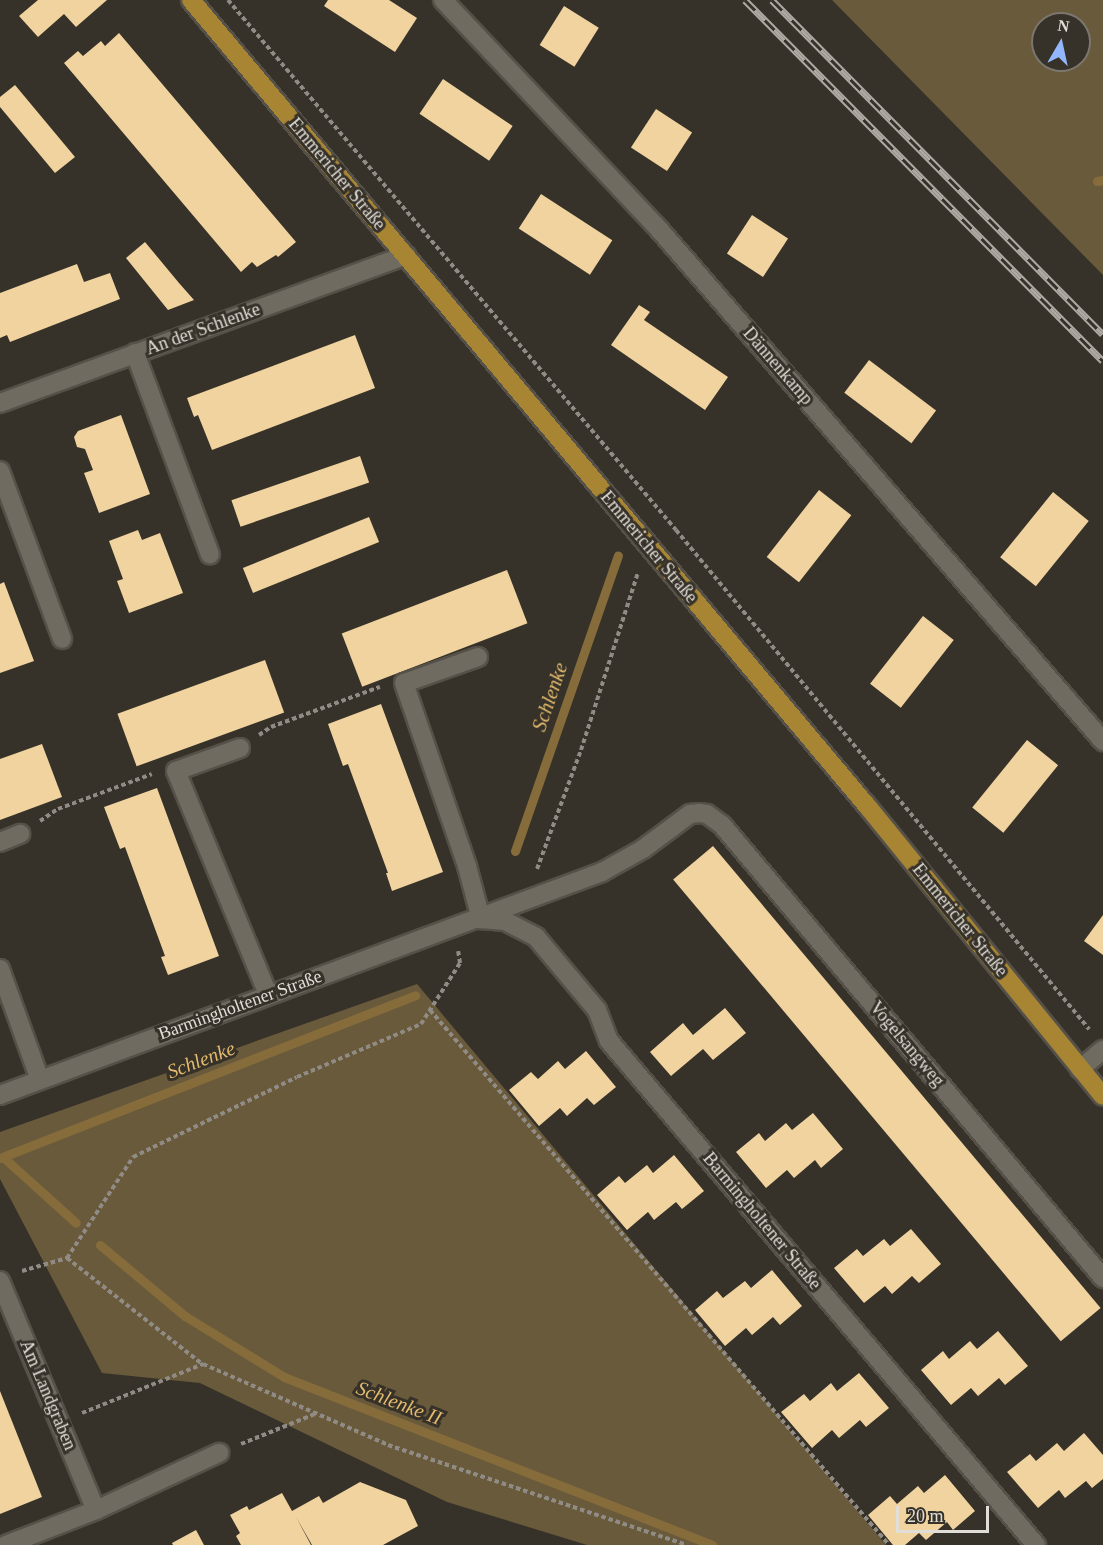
<!DOCTYPE html>
<html>
<head>
<meta charset="utf-8">
<style>
	body { margin:0 }
	#map { position:relative; width:1103px; height:1545px; overflow:hidden; background:#373229; font-family:Georgia,serif }
	div>[style] { position:absolute }
	.green>* { inset:0; background:#695a3c }
	.stream>* { height:9px; margin:-4.5px; padding:0 4.5px; transform-origin:4.5px; border-radius:4.5px; background:#866c3a }
	.building>* { inset:0; background:#f0d39f; transform-origin:0 0 }
	.path>* { height:4px; margin-top:-2px; transform-origin:0; background:repeating-linear-gradient(90deg,#908c85 0 4.5px,transparent 0 7.5px) }
	.roads { filter:drop-shadow(2px 0 #555149) drop-shadow(-2px 0 #555149) drop-shadow(0 2px #555149) drop-shadow(0 -2px #555149) }
	.minor>* { height:18px; margin:-9px; padding:0 9px; transform-origin:9px; border-radius:9px; background:#706b61 }
	.major>* { height:18px; margin:-9px; padding:0 9px; transform-origin:9px; border-radius:9px; background:#a78532 }
	.rail>* { height:7px; margin-top:-3.5px; transform-origin:0; background:repeating-linear-gradient(90deg,#373229 0 14px,#aeaaa3 0 28px); box-sizing:border-box; border-block:2px solid #aeaaa3 }
	span { translate:-50% -50%; white-space:nowrap; text-align:center; line-height:1.15; -webkit-text-stroke:6px #373229; paint-order:stroke }
	.street-label { font-size:18px; color:#e1ded8 }
	.water-label { font-size:20px; color:#e3bb6f; font-style:italic }
	.north { position:absolute; left:1031px; top:12px; width:60px; height:60px; box-sizing:border-box; background:#373229; border:2px solid #7b776f; border-radius:50%; rotate:9deg; font-size:16px; font-weight:700; line-height:24px; text-align:center; color:#e1ded8 }
	.north::after { content:''; display:block; margin:auto; width:21px; height:27px; background:#92b7fd; clip-path:polygon(50% 0,100% 100%,50% 72%,0 100%) }
	.scale { position:absolute; left:896px; top:1506px; width:93px; height:27px; box-sizing:border-box; border:3px solid #e1ded8; border-top:0; padding-left:8px; font-size:18px; line-height:21px; white-space:nowrap; color:#e1ded8; -webkit-text-stroke:4px #373229; paint-order:stroke }
</style>
</head>
<body>
<div id="map">
	<div class="green">
		<div style="clip-path:polygon(evenodd,832px 0,1103px 0,1103px 275px,832px 0,1043px 24px,1079px 24px,1079px 60px,1043px 60px,1043px 24px)"></div>
		<div style="clip-path:polygon(417px 984px,886px 1545px,587px 1545px,447px 1502px,200px 1383px,102px 1373px,0 1179px,0 1132px)"></div>
	</div>
	<div class="stream">
		<div style="left:1097px;top:181px;width:6px;rotate:-9deg"></div>
		<div style="left:515px;top:851px;width:313px;rotate:-70.8deg"></div>
		<div style="left:3px;top:1157px;width:98px;rotate:42.1deg"></div>
		<div style="left:0;top:1158px;width:446px;rotate:-21.4deg"></div>
		<div style="left:100px;top:1245px;width:111px;rotate:39.9deg"></div>
		<div style="left:185px;top:1316px;width:116px;rotate:31.6deg"></div>
		<div style="left:284px;top:1377px;width:460px;rotate:21.4deg"></div>
	</div>
	<div class="building">
		<div style="clip-path:polygon(38px 0,107px 0,76px 27px,64px 14px,38px 37px,19px 16px)"></div>
		<div style="clip-path:polygon(328px 0,389px 0,417px 18px,395px 52px,324px 6px)"></div>
		<div style="left:564px;top:6px;width:41px;height:46px;rotate:32deg"></div>
		<div style="clip-path:polygon(119px 33px,296px 242px,278px 257px,276px 255px,257px 267px,252px 262px,241px 272px,64px 63px,78px 51px,83px 56px,101px 41px,105px 46px)"></div>
		<div style="left:443px;top:79px;width:84px;height:42px;rotate:34deg"></div>
		<div style="clip-path:polygon(15px 85px,75px 157px,55px 173px,0 107px,0 97px)"></div>
		<div style="left:656px;top:109px;width:43px;height:46px;rotate:33deg"></div>
		<div style="left:541px;top:194px;width:85px;height:41px;rotate:33deg"></div>
		<div style="left:752px;top:215px;width:43px;height:46px;rotate:33deg"></div>
		<div style="clip-path:polygon(145px 242px,179px 283px,194px 300px,168px 310px,126px 258px)"></div>
		<div style="clip-path:polygon(77px 264px,84px 282px,110px 273px,120px 299px,10px 342px,7px 335px,0 338px,0 293px)"></div>
		<div style="clip-path:polygon(639px 305px,650px 312px,644px 320px,728px 377px,705px 410px,611px 345px)"></div>
		<div style="clip-path:polygon(355px 335px,375px 388px,212px 450px,198px 415px,194px 417px,187px 398px)"></div>
		<div style="left:869px;top:360px;width:84px;height:41px;rotate:37deg"></div>
		<div style="clip-path:polygon(121px 415px,150px 494px,99px 513px,84px 473px,93px 470px,85px 449px,77px 447px,74px 437px,78px 431px)"></div>
		<div style="left:360px;top:456px;width:28px;height:136px;rotate:71deg"></div>
		<div style="left:819px;top:490px;width:41px;height:85px;rotate:38deg"></div>
		<div style="left:1053px;top:492px;width:46px;height:84px;rotate:39deg"></div>
		<div style="left:369px;top:517px;width:27px;height:136px;rotate:68deg"></div>
		<div style="clip-path:polygon(138px 530px,142px 540px,160px 533px,183px 593px,129px 613px,117px 581px,123px 579px,109px 541px)"></div>
		<div style="left:507px;top:570px;width:57px;height:177px;rotate:69deg"></div>
		<div style="clip-path:polygon(4px 582px,34px 661px,0 673px,0 584px)"></div>
		<div style="left:923px;top:616px;width:39px;height:86px;rotate:38deg"></div>
		<div style="left:265px;top:660px;width:56px;height:157px;rotate:70deg"></div>
		<div style="clip-path:polygon(381px 704px,443px 872px,392px 891px,386px 873px,388px 873px,348px 764px,343px 766px,328px 724px)"></div>
		<div style="left:1027px;top:740px;width:40px;height:87px;rotate:39deg"></div>
		<div style="clip-path:polygon(42px 744px,62px 797px,0 820px,0 759px)"></div>
		<div style="clip-path:polygon(157px 788px,219px 956px,168px 975px,161px 957px,165px 956px,125px 847px,120px 849px,104px 807px)"></div>
		<div style="left:713px;top:846px;width:603px;height:52px;rotate:50deg"></div>
		<div style="clip-path:polygon(1103px 915px,1103px 955px,1084px 941px)"></div>
		<div style="clip-path:polygon(725px 1008px,746px 1033px,713px 1060px,703px 1049px,671px 1076px,650px 1052px,683px 1023px,693px 1035px)"></div>
		<div style="clip-path:polygon(586px 1051px,616px 1087px,594px 1105px,587px 1098px,567px 1116px,560px 1108px,539px 1126px,509px 1090px,531px 1072px,538px 1079px,558px 1061px,565px 1069px)"></div>
		<div style="clip-path:polygon(813px 1113px,843px 1149px,821px 1168px,815px 1160px,794px 1178px,787px 1170px,766px 1188px,736px 1152px,759px 1133px,765px 1141px,786px 1123px,792px 1130px)"></div>
		<div style="clip-path:polygon(674px 1155px,704px 1191px,682px 1209px,676px 1202px,654px 1220px,648px 1212px,627px 1230px,597px 1195px,619px 1176px,625px 1183px,647px 1165px,653px 1173px)"></div>
		<div style="clip-path:polygon(911px 1229px,941px 1264px,919px 1283px,912px 1276px,892px 1294px,885px 1286px,864px 1303px,834px 1268px,857px 1249px,863px 1256px,884px 1239px,890px 1246px)"></div>
		<div style="clip-path:polygon(772px 1270px,802px 1306px,780px 1325px,773px 1317px,752px 1335px,746px 1328px,725px 1346px,695px 1310px,717px 1291px,723px 1298px,745px 1281px,751px 1288px)"></div>
		<div style="clip-path:polygon(998px 1331px,1028px 1366px,1005px 1385px,999px 1378px,978px 1396px,971px 1388px,951px 1405px,921px 1370px,943px 1351px,949px 1359px,970px 1341px,977px 1349px)"></div>
		<div style="clip-path:polygon(859px 1373px,889px 1408px,866px 1427px,860px 1420px,839px 1438px,832px 1430px,812px 1448px,781px 1412px,804px 1394px,810px 1401px,831px 1383px,837px 1391px)"></div>
		<div style="clip-path:polygon(0 1391px,42px 1497px,0 1514px)"></div>
		<div style="clip-path:polygon(1084px 1433px,1103px 1455px,1103px 1479px,1092px 1488px,1086px 1481px,1065px 1498px,1059px 1490px,1038px 1508px,1007px 1472px,1030px 1454px,1036px 1461px,1057px 1443px,1064px 1451px)"></div>
		<div style="clip-path:polygon(945px 1475px,975px 1511px,953px 1530px,947px 1522px,926px 1540px,919px 1533px,905px 1545px,893px 1545px,868px 1515px,890px 1496px,897px 1504px,918px 1486px,924px 1493px)"></div>
		<div style="clip-path:polygon(360px 1482px,406px 1500px,418px 1526px,383px 1545px,312px 1545px,296px 1517px,311px 1545px,241px 1545px,236px 1536px,240px 1533px,230px 1515px,247px 1506px,249px 1510px,282px 1493px,292px 1511px,319px 1496px,323px 1503px)"></div>
		<div style="clip-path:polygon(196px 1530px,204px 1545px,173px 1545px,172px 1543px)"></div>
	</div>
	<div class="path">
		<div style="left:228px;top:0;width:694px;rotate:49.79deg"></div>
		<div style="left:676px;top:530px;width:648px;rotate:50.39deg"></div>
		<div style="left:259px;top:735px;width:14px;rotate:-34deg"></div>
		<div style="left:271px;top:727px;width:116px;rotate:-20.2deg"></div>
		<div style="left:40px;top:821px;width:22px;rotate:-34deg"></div>
		<div style="left:58px;top:809px;width:100px;rotate:-20.4deg"></div>
		<div style="left:537px;top:869px;width:127px;rotate:-69.7deg"></div>
		<div style="left:581px;top:750px;width:187px;rotate:-72.2deg"></div>
		<div style="left:430px;top:1010px;width:705px;rotate:49.37deg"></div>
		<div style="left:67px;top:1258px;width:172px;rotate:38.1deg"></div>
		<div style="left:22px;top:1271px;width:47px;rotate:-16.1deg"></div>
		<div style="left:67px;top:1258px;width:121px;rotate:-56.8deg"></div>
		<div style="left:133px;top:1157px;width:182px;rotate:-26deg"></div>
		<div style="left:297px;top:1077px;width:135px;rotate:-23.1deg"></div>
		<div style="left:421px;top:1024px;width:72px;rotate:-57.4deg"></div>
		<div style="left:460px;top:963px;width:12px;rotate:-99deg"></div>
		<div style="left:82px;top:1413px;width:131px;rotate:-22deg"></div>
		<div style="left:203px;top:1364px;width:202px;rotate:23.6deg"></div>
		<div style="left:388px;top:1445px;width:315px;rotate:18.5deg"></div>
		<div style="left:241px;top:1444px;width:80px;rotate:-22.1deg"></div>
	</div>
	<div class="roads">
		<div class="minor">
			<div style="left:443px;top:0;width:312px;rotate:46.7deg"></div>
			<div style="left:657px;top:227px;width:681px;rotate:49.05deg"></div>
			<div style="left:135px;top:353px;width:215px;rotate:69.6deg"></div>
			<div style="left:0;top:403px;width:432px;rotate:-20deg"></div>
			<div style="left:0;top:471px;width:179px;rotate:69.7deg"></div>
			<div style="left:478px;top:657px;width:78px;rotate:160.6deg"></div>
			<div style="left:404px;top:683px;width:194px;rotate:71deg"></div>
			<div style="left:467px;top:866px;width:55px;rotate:75.2deg"></div>
			<div style="left:481px;top:919px;width:24px;rotate:5deg"></div>
			<div style="left:505px;top:921px;width:35px;rotate:27deg"></div>
			<div style="left:536px;top:937px;width:95px;rotate:50.1deg"></div>
			<div style="left:597px;top:1010px;width:33px;rotate:69deg"></div>
			<div style="left:609px;top:1041px;width:661px;rotate:49.73deg"></div>
			<div style="left:240px;top:748px;width:68px;rotate:160.2deg"></div>
			<div style="left:176px;top:771px;width:241px;rotate:67.6deg"></div>
			<div style="left:0;top:842px;width:22px;rotate:-22deg"></div>
			<div style="left:0;top:969px;width:118px;rotate:70.2deg"></div>
			<div style="left:1080px;top:1069px;width:30px;rotate:-40deg"></div>
			<div style="left:0;top:1095px;width:642px;rotate:-20.33deg"></div>
			<div style="left:602px;top:872px;width:47px;rotate:-29.3deg"></div>
			<div style="left:643px;top:849px;width:59px;rotate:-36.7deg"></div>
			<div style="left:690px;top:814px;width:9px;rotate:-6deg"></div>
			<div style="left:699px;top:813px;width:8px;rotate:7deg"></div>
			<div style="left:707px;top:814px;width:19px;rotate:36deg"></div>
			<div style="left:722px;top:825px;width:592px;rotate:49.93deg"></div>
			<div style="left:0;top:1281px;width:248px;rotate:67.3deg"></div>
			<div style="left:6px;top:1545px;width:97px;rotate:-21.3deg"></div>
			<div style="left:96px;top:1510px;width:136px;rotate:-24.9deg"></div>
		</div>
		<div class="major">
			<div style="left:191px;top:0;width:1053px;rotate:50.01deg"></div>
			<div style="left:868px;top:807px;width:372px;rotate:50.9deg"></div>
		</div>
	</div>
	<div class="rail">
		<div style="left:745px;top:0;width:508px;rotate:45.24deg"></div>
		<div style="left:772px;top:0;width:470px;rotate:45.3deg"></div>
	</div>
	<div class="street-label">
		<span style="left:337px;top:174px;rotate:50deg">Emmericher Straße</span>
		<span style="left:203px;top:329px;rotate:-20deg">An der Schlenke</span>
		<span style="left:778px;top:366px;rotate:49deg">Dännenkamp</span>
		<span style="left:649px;top:547px;rotate:50deg">Emmericher Straße</span>
		<span style="left:960px;top:920px;rotate:51deg">Emmericher Straße</span>
		<span style="left:240px;top:1005px;rotate:-20deg">Barmingholtener Straße</span>
		<span style="left:907px;top:1044px;rotate:50deg">Vogelsangweg</span>
		<span style="left:762px;top:1221px;rotate:50deg">Barmingholtener Straße</span>
		<span style="left:48px;top:1395px;rotate:67deg">Am Landgraben</span>
	</div>
	<div class="water-label">
		<span style="left:550px;top:697px;rotate:-71deg">Schlenke</span>
		<span style="left:201px;top:1060px;rotate:-21deg">Schlenke</span>
		<span style="left:399px;top:1403px;rotate:21deg">Schlenke II</span>
	</div>
	<div class="north">N</div>
	<div class="scale">20 m</div>
</div>
</body>
</html>
